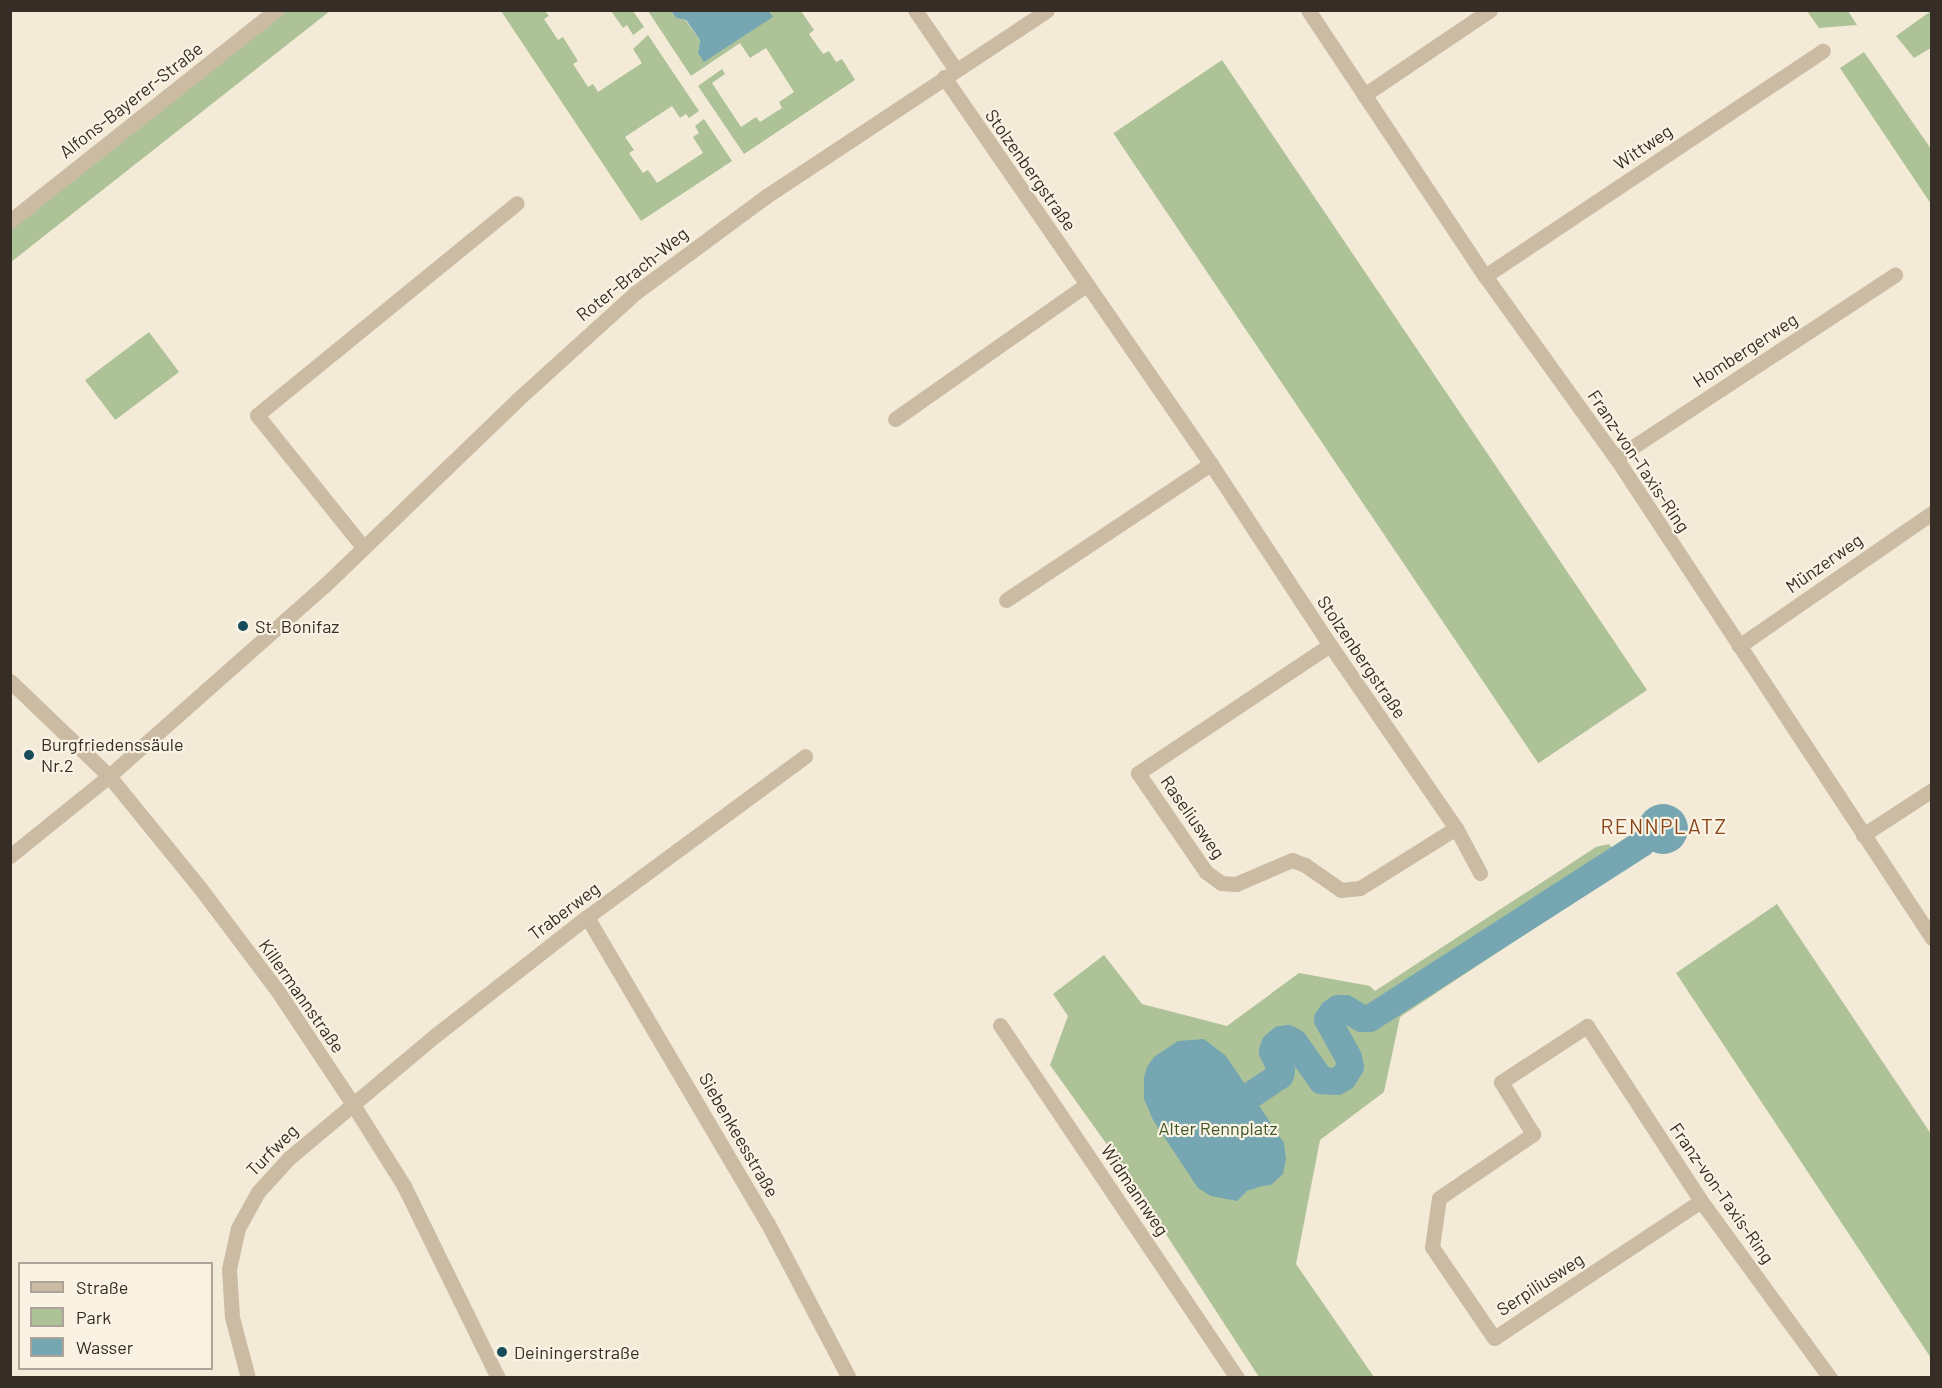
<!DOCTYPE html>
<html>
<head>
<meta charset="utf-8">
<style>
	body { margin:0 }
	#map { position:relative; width:1942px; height:1388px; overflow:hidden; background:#f3ead8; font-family:Barlow,sans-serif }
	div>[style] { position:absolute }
	.green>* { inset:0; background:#adc397; transform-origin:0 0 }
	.water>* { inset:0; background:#75a6b2 }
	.round { border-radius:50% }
	.canal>* { height:27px; margin:-13.5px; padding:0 13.5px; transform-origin:13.5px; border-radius:13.5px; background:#75a6b2 }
	.minor>* { height:15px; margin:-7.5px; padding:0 7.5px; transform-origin:7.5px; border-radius:7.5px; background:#cbbba3 }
	.tertiary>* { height:15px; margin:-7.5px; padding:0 7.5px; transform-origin:7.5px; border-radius:7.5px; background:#cbbba3 }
	.dots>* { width:16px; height:16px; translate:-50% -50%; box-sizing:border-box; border:3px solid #faf3e4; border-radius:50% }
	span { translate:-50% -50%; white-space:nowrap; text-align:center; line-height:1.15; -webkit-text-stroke:4.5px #faf3e4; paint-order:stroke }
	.street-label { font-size:18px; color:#362d26 }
	.poi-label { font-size:18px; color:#362d26 }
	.left { translate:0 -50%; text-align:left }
	.park-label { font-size:18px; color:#3e5628 }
	.quarter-label { font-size:21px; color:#8a4519; letter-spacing:1.5px }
	.frame { position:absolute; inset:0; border:12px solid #362d26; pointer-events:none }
	.legend { position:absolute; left:18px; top:1262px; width:195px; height:108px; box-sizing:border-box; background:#faf3e4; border:2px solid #aca498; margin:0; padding:8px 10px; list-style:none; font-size:18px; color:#362d26 }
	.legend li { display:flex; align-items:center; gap:12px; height:30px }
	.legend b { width:30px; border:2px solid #aca498 }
</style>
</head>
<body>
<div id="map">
	<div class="green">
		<div style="clip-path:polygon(286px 11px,330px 11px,11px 262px,11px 227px)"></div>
		<div style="clip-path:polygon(501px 11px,545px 11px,549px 16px,544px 19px,558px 40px,563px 37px,578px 61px,573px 64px,588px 87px,593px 84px,598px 92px,642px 63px,633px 49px,648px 35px,699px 111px,689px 118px,686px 114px,680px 118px,672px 106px,625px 137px,634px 150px,629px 153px,643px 173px,648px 170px,657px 183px,703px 153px,693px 137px,699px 133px,695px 126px,704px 119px,732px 161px,641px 221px)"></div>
		<div style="clip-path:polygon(611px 11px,633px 11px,644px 27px,633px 35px,627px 25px,623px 28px)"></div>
		<div style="clip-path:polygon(648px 11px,671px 11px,676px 18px,685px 20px,700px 40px,698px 53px,772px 16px,769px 11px,801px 11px,814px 30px,809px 34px,823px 54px,829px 51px,836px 62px,842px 59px,855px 80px,744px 154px,698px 86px,722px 69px,725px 74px,712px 83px,741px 127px,756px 117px,760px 122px,782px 108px,779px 102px,794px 92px,766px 48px,750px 58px,740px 43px,691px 76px)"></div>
		<div style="clip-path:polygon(1807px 11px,1848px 11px,1857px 25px,1819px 28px)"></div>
		<div style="clip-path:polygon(1931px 11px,1931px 48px,1914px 58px,1896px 36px)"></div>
		<div style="clip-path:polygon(1864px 52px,1931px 149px,1931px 204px,1840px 68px)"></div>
		<div style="left:1222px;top:60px;width:760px;height:131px;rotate:56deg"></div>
		<div style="left:149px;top:332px;width:50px;height:80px;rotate:53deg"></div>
		<div style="clip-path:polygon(1609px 844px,1623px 863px,1616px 874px,1400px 1017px,1384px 1092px,1320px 1140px,1296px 1264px,1374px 1377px,1259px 1377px,1113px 1153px,1050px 1065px,1068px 1016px,1053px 994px,1104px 955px,1142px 1004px,1227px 1026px,1299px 973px,1370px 986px,1375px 991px,1596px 847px)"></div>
		<div style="clip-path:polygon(1777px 904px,1931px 1134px,1931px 1358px,1676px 973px)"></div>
	</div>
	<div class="water">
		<div style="clip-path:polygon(671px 11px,769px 11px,773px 17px,704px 62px,698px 53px,700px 40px,686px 20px,676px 18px)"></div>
		<div class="round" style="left:1638px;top:804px;width:50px;height:50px"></div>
		<div style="clip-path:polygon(1204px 1039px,1226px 1056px,1284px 1143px,1286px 1159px,1283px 1174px,1271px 1185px,1262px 1186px,1247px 1191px,1237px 1201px,1211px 1196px,1198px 1188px,1153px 1120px,1144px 1099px,1144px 1077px,1147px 1067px,1154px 1057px,1178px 1041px)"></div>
	</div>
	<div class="canal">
		<div style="left:1253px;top:1093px;width:32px;rotate:-34deg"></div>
		<div style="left:1280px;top:1075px;width:5px;rotate:-79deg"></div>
		<div style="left:1281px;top:1070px;width:21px;rotate:-115deg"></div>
		<div style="left:1272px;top:1051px;width:6px;rotate:-72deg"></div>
		<div style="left:1274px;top:1045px;width:9px;rotate:-41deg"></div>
		<div style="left:1281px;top:1039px;width:6px;rotate:-9deg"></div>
		<div style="left:1287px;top:1038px;width:8px;rotate:30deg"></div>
		<div style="left:1294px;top:1042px;width:47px;rotate:54.6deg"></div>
		<div style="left:1321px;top:1080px;width:15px;rotate:4deg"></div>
		<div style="left:1336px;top:1081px;width:8px;rotate:-30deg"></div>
		<div style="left:1343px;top:1077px;width:13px;rotate:-58deg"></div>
		<div style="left:1350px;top:1066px;width:9px;rotate:-103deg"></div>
		<div style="left:1348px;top:1057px;width:43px;rotate:-118.9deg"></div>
		<div style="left:1327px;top:1019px;width:9px;rotate:-54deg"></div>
		<div style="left:1332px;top:1012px;width:7px;rotate:-34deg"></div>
		<div style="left:1338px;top:1008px;width:7px"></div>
		<div style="left:1345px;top:1008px;width:19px;rotate:32deg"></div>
		<div style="left:1361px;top:1018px;width:8px"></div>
		<div style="left:1369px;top:1018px;width:324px;rotate:-32.7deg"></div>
	</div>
	<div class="minor">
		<div style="left:915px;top:10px;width:73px;rotate:55.7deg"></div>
		<div style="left:1308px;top:10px;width:320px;rotate:56.4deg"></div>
		<div style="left:1485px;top:276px;width:224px;rotate:54.3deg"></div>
		<div style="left:1616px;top:458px;width:575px;rotate:56.64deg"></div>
		<div style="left:944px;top:77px;width:470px;rotate:55.4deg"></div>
		<div style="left:1211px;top:464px;width:217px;rotate:56.7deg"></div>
		<div style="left:1330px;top:645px;width:222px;rotate:55.5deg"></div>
		<div style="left:1456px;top:828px;width:51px;rotate:61.9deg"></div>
		<div style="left:1364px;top:95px;width:152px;rotate:-34deg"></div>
		<div style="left:10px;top:221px;width:340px;rotate:-38.4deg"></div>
		<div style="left:1485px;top:276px;width:406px;rotate:-33.7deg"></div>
		<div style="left:895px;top:419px;width:233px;rotate:-35.1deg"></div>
		<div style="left:1616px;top:458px;width:334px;rotate:-33.3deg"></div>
		<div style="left:363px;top:547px;width:169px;rotate:-128.8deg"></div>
		<div style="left:257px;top:415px;width:335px;rotate:-39.2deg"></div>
		<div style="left:1006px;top:600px;width:246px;rotate:-33.6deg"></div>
		<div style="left:1330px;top:645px;width:231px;rotate:146.3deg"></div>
		<div style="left:1138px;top:773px;width:120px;rotate:55.5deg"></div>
		<div style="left:1206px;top:872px;width:19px;rotate:36deg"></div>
		<div style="left:1221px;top:883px;width:15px;rotate:4deg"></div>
		<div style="left:1236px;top:884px;width:61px;rotate:-23.2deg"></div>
		<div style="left:1292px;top:860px;width:14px;rotate:21deg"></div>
		<div style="left:1305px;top:865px;width:44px;rotate:34.8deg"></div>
		<div style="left:1341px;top:890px;width:19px;rotate:-6deg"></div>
		<div style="left:1360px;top:888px;width:113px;rotate:-32deg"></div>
		<div style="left:1739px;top:646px;width:234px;rotate:-34.6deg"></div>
		<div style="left:10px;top:681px;width:137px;rotate:43.8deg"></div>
		<div style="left:1863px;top:835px;width:82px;rotate:-33.1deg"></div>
		<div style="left:587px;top:917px;width:354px;rotate:59.5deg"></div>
		<div style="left:767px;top:1222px;width:176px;rotate:62.3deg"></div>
		<div style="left:1000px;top:1025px;width:425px;rotate:56.1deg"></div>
		<div style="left:1701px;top:1201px;width:248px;rotate:146.5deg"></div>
		<div style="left:1494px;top:1338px;width:110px;rotate:-124.3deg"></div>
		<div style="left:1432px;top:1247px;width:49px;rotate:-81.9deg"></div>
		<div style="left:1439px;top:1198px;width:114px;rotate:-34.2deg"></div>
		<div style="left:1533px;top:1134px;width:61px;rotate:-121.6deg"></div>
		<div style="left:1501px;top:1082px;width:103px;rotate:-33.1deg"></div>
		<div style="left:1587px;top:1026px;width:209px;rotate:56.9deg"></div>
		<div style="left:1701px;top:1201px;width:219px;rotate:53.9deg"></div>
		<div style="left:248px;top:1378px;width:63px;rotate:-104.7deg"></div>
		<div style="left:232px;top:1317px;width:48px;rotate:-93.6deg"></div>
		<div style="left:229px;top:1269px;width:42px;rotate:-77.6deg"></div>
		<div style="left:238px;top:1228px;width:41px;rotate:-60.9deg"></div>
		<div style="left:258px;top:1192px;width:46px;rotate:-47.6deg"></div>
		<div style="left:289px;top:1158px;width:193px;rotate:-40deg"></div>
		<div style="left:437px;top:1034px;width:190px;rotate:-38deg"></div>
		<div style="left:587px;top:917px;width:271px;rotate:-36.4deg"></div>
	</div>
	<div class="tertiary">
		<div style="left:109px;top:776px;width:144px;rotate:50.9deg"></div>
		<div style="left:200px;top:888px;width:131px;rotate:53deg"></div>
		<div style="left:279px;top:993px;width:132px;rotate:56.4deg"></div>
		<div style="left:352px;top:1103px;width:98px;rotate:57.9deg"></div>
		<div style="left:404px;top:1186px;width:214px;rotate:63.9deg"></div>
		<div style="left:10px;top:856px;width:127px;rotate:-38.9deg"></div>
		<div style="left:109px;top:776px;width:288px;rotate:-41.5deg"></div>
		<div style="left:325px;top:585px;width:267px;rotate:-43.9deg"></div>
		<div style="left:517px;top:400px;width:159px;rotate:-42.2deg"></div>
		<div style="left:635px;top:293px;width:162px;rotate:-36.4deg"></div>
		<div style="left:765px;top:197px;width:338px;rotate:-33.5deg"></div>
	</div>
	<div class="dots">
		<div style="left:243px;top:626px;background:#184c5a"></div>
		<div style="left:29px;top:755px;background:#184c5a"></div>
		<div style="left:502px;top:1352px;background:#184c5a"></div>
	</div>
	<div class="street-label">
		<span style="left:131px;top:100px;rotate:-38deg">Alfons-Bayerer-Straße</span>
		<span style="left:1643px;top:147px;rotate:-34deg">Wittweg</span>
		<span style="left:1031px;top:170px;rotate:55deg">Stolzenbergstraße</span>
		<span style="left:632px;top:274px;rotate:-39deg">Roter-Brach-Weg</span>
		<span style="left:1745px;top:350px;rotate:-33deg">Hombergerweg</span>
		<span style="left:1639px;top:461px;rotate:56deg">Franz-von-Taxis-Ring</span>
		<span style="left:1824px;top:563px;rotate:-35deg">Münzerweg</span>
		<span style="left:1362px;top:657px;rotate:56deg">Stolzenbergstraße</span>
		<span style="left:1193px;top:817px;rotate:55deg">Raseliusweg</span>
		<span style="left:564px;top:911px;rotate:-37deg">Traberweg</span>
		<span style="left:302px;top:996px;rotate:55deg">Killermannstraße</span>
		<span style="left:739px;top:1135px;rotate:60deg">Siebenkeesstraße</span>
		<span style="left:272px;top:1150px;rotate:-45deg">Turfweg</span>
		<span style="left:1135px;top:1190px;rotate:56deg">Widmannweg</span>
		<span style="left:1722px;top:1193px;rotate:55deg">Franz-von-Taxis-Ring</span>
		<span style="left:1540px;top:1284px;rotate:-33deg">Serpiliusweg</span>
	</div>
	<div class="poi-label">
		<span class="left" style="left:255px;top:626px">St. Bonifaz</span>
		<span class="left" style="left:41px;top:755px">Burgfriedenssäule<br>Nr.2</span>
		<span class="left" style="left:514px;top:1352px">Deiningerstraße</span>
	</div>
	<div class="park-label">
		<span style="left:1218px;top:1128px">Alter Rennplatz</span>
	</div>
	<div class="quarter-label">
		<span style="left:1664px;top:826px">RENNPLATZ</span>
	</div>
	<div class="frame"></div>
	<ul class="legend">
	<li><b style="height:8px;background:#cbbba3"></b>Straße</li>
	<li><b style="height:16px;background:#adc397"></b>Park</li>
	<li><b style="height:16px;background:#75a6b2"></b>Wasser</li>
	</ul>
</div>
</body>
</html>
